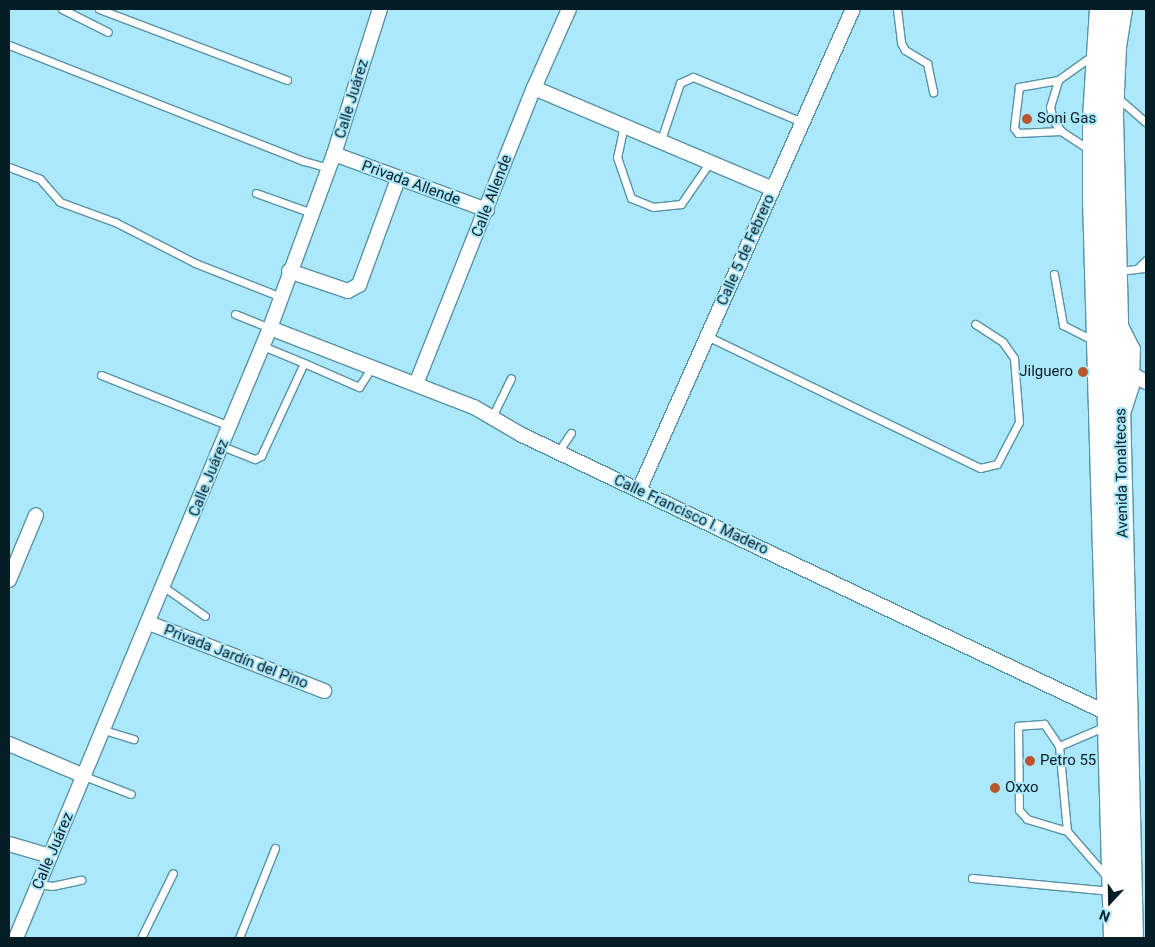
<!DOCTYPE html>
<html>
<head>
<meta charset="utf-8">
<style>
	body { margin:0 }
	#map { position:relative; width:1155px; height:947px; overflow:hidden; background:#abe8fc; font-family:Roboto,sans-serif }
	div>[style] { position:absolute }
	.roads { filter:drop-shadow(1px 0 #5792a5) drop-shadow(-1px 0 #5792a5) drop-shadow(0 1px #5792a5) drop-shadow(0 -1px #5792a5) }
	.service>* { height:7px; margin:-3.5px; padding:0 3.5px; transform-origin:3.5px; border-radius:3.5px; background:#fff }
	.minor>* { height:14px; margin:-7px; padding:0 7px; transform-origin:7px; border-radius:7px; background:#fff }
	.primary>* { height:22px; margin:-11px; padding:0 11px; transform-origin:11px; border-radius:11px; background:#fff }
	.dots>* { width:14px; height:14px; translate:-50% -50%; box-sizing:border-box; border:2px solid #abe8fc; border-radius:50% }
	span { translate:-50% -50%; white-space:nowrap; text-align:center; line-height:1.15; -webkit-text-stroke:4px #abe8fc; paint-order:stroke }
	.street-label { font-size:15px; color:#051e25 }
	.poi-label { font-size:15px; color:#051e25 }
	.left { translate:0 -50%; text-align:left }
	.right { translate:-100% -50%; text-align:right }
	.frame { position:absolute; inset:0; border:10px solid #051e25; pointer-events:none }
	.north { position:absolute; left:1085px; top:877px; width:50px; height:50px; -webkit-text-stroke:4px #abe8fc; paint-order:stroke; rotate:201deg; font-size:14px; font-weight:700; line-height:20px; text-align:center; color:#051e25 }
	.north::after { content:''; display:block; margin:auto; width:18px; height:22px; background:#051e25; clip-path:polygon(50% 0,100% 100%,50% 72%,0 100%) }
</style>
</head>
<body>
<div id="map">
	<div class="roads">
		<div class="service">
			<div style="left:62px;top:9px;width:51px;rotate:26.6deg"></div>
			<div style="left:99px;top:9px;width:201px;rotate:20.7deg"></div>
			<div style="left:897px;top:9px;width:34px;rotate:83deg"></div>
			<div style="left:901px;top:43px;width:8px;rotate:60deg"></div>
			<div style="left:905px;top:50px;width:26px;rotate:31deg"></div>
			<div style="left:927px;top:63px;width:30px;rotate:78deg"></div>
			<div style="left:9px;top:45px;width:317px;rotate:21.5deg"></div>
			<div style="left:304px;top:161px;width:26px;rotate:16deg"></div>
			<div style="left:1058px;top:80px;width:40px;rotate:170deg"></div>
			<div style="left:1019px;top:87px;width:41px;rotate:97deg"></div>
			<div style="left:1014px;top:128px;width:6px;rotate:51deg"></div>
			<div style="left:1018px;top:133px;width:43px;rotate:-2.7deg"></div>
			<div style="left:1118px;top:98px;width:37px;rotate:41deg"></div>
			<div style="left:624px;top:125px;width:33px;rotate:102deg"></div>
			<div style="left:617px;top:157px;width:43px;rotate:71.1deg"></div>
			<div style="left:631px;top:198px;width:24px;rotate:22deg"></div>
			<div style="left:653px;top:207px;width:28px;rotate:-6deg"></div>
			<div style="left:681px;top:204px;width:51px;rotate:-55.4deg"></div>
			<div style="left:661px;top:140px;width:60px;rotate:-71.6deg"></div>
			<div style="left:680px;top:83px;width:14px;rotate:-25deg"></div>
			<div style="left:693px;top:77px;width:118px;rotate:22.4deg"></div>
			<div style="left:1090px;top:150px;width:35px;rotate:-147deg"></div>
			<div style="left:1061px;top:131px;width:14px;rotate:-126deg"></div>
			<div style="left:1053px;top:120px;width:13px;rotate:-103deg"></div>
			<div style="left:1050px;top:107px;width:28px;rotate:-73deg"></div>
			<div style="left:1058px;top:80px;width:43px;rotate:-35.5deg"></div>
			<div style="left:9px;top:167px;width:33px;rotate:21deg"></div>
			<div style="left:40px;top:179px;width:30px;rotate:49deg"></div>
			<div style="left:60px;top:202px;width:59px;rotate:20deg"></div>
			<div style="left:115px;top:222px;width:90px;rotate:27.1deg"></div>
			<div style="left:195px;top:263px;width:92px;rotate:21.6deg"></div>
			<div style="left:256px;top:193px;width:59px;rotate:19.7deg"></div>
			<div style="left:1138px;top:268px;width:11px;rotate:-45deg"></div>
			<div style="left:1120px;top:271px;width:26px;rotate:-7deg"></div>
			<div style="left:1054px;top:274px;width:52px;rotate:80deg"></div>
			<div style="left:1063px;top:325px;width:35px;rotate:27deg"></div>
			<div style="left:235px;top:314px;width:38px;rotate:22deg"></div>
			<div style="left:707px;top:336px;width:303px;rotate:25.8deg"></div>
			<div style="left:980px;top:468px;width:17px;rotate:-13deg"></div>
			<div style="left:997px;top:464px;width:47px;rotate:-62.4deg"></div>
			<div style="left:1019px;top:422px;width:64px;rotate:-94.5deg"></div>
			<div style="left:1014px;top:358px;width:19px;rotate:-125deg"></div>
			<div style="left:1003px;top:342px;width:33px;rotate:-147deg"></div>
			<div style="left:304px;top:363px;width:60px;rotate:23.6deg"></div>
			<div style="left:359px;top:387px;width:24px;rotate:-57deg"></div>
			<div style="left:101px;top:375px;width:139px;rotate:21.6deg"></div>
			<div style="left:492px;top:417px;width:43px;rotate:-64deg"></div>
			<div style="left:222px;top:446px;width:35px;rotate:22deg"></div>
			<div style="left:255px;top:459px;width:7px;rotate:-27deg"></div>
			<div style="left:261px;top:456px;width:102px;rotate:-65.2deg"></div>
			<div style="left:304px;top:363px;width:44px;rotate:-157.5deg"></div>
			<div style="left:558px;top:452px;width:23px;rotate:-56deg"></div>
			<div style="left:164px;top:587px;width:50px;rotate:35.3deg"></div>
			<div style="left:1106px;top:726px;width:51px;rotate:156.9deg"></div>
			<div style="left:1059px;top:746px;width:85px;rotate:84.6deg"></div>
			<div style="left:1067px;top:831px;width:61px;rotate:49deg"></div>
			<div style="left:104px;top:730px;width:31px;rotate:17deg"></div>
			<div style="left:1059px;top:746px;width:27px;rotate:-124deg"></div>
			<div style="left:1044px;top:724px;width:26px;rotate:176deg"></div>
			<div style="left:1018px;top:726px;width:84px;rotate:89.3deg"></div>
			<div style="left:1019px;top:810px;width:12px;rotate:48deg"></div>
			<div style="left:1027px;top:819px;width:42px;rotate:16.7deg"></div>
			<div style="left:84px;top:776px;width:50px;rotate:21deg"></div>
			<div style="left:972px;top:878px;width:140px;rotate:5.3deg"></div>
			<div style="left:39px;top:884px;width:13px;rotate:9deg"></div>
			<div style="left:52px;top:886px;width:30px;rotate:-12deg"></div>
			<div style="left:141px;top:938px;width:72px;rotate:-63.8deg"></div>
			<div style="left:239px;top:938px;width:97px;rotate:-68.2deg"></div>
		</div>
		<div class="minor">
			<div style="left:534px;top:88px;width:259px;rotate:22.9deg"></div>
			<div style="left:334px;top:154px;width:163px;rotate:20.1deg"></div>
			<div style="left:289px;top:271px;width:62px;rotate:18.7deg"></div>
			<div style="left:348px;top:291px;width:13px;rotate:-29deg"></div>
			<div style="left:359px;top:285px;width:113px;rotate:-69.8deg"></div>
			<div style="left:1120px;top:324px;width:28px;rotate:63deg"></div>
			<div style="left:1133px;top:349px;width:37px;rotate:92deg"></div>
			<div style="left:1132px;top:386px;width:25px;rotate:108deg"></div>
			<div style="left:270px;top:328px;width:219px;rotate:21.2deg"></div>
			<div style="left:474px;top:407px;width:56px;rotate:30.3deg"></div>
			<div style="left:522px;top:435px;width:650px;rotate:25.42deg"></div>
			<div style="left:1133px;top:375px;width:15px;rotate:28deg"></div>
			<div style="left:416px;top:384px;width:319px;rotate:-68.3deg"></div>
			<div style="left:534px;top:88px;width:86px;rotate:-66.1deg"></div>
			<div style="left:639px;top:490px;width:526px;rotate:-66.02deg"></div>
			<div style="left:9px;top:580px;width:70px;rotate:-67.4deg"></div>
			<div style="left:149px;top:623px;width:188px;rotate:21.2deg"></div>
			<div style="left:9px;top:744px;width:82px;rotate:23.1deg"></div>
			<div style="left:9px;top:844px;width:43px;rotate:16.3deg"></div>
			<div style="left:16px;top:938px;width:661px;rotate:-67.39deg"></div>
			<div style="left:270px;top:328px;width:185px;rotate:-69.8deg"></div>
			<div style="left:334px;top:154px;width:152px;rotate:-72.4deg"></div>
		</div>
		<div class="primary">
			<div style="left:1101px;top:9px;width:108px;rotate:93.7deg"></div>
			<div style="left:1094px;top:117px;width:83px;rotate:90deg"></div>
			<div style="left:1094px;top:200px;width:738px;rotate:88.37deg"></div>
			<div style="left:1121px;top:9px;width:37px;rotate:99deg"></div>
			<div style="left:1115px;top:46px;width:69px;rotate:92.5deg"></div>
			<div style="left:1112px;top:115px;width:823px;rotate:88.61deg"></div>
		</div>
	</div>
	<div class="dots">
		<div style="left:1027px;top:119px;background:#bb542a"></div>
		<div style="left:1083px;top:372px;background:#bb542a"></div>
		<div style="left:1030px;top:761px;background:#bb542a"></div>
		<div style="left:995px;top:788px;background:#bb542a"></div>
	</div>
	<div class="street-label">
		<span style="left:352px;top:99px;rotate:-73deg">Calle Juárez</span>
		<span style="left:411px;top:183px;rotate:20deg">Privada Allende</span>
		<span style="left:492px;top:196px;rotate:-69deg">Calle Allende</span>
		<span style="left:746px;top:250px;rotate:-66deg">Calle 5 de Febrero</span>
		<span style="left:1122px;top:473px;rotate:-91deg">Avenida Tonaltecas</span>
		<span style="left:209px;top:478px;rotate:-68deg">Calle Juárez</span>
		<span style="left:691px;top:515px;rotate:25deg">Calle Francisco I. Madero</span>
		<span style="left:236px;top:657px;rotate:21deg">Privada Jardín del Pino</span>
		<span style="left:53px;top:851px;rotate:-67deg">Calle Juárez</span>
	</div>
	<div class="poi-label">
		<span class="left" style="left:1037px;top:119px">Soni Gas</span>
		<span class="right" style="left:1073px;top:372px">Jilguero</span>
		<span class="left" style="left:1040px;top:761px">Petro 55</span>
		<span class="left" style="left:1005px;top:788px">Oxxo</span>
	</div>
	<div class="frame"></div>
	<div class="north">N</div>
</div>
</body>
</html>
